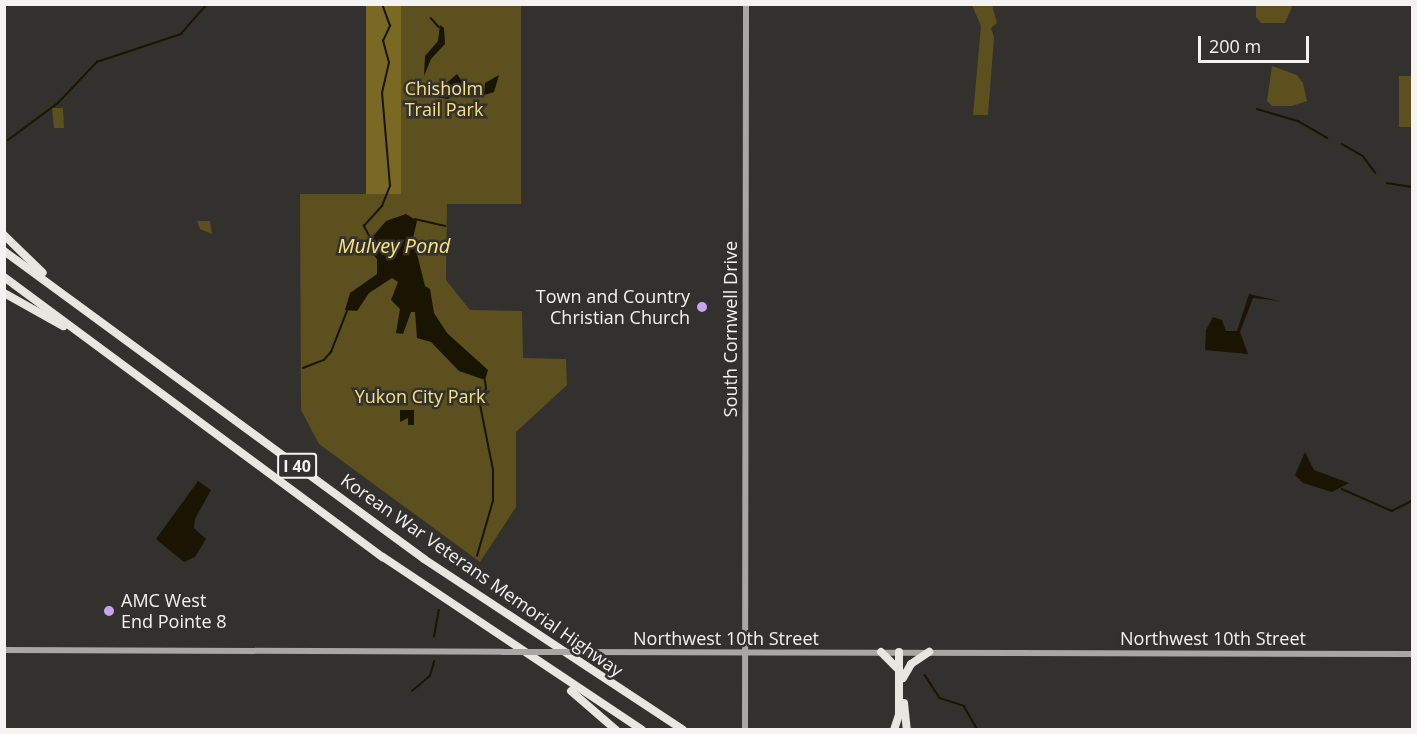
<!DOCTYPE html>
<html>
<head>
<meta charset="utf-8">
<style>
	body { margin:0 }
	#map { position:relative; width:1417px; height:734px; overflow:hidden; background:#32312d; font-family:"Open Sans",sans-serif }
	div>[style] { position:absolute }
	.green>* { inset:0; background:#5c501e; transform-origin:0 0 }
	.forest>* { inset:0; background:#796923; transform-origin:0 0 }
	.water>* { inset:0; background:#1a1502 }
	.stream>* { height:1.5px; margin:-0.75px; padding:0 0.75px; transform-origin:0.75px; border-radius:0.75px; background:#1a1502 }
	.secondary>* { height:6px; margin:-3px; padding:0 3px; transform-origin:3px; border-radius:3px; background:#a8a7a4 }
	.motorway>* { height:8px; margin:-4px; padding:0 4px; transform-origin:4px; border-radius:4px; background:#e7e6e1 }
	.secondary-bridge>* { height:6px; margin:-3px; padding:0 3px; transform-origin:3px; border-radius:3px; background:#a8a7a4 }
	.dots>* { width:16px; height:16px; translate:-50% -50%; box-sizing:border-box; border:3px solid #32312d; border-radius:50% }
	span { translate:-50% -50%; white-space:nowrap; text-align:center; line-height:1.15; -webkit-text-stroke:5px #32312d; paint-order:stroke }
	.shield-label span { padding:2px 4px; background:#32312d; border:2px solid; border-radius:4px; -webkit-text-stroke-width:0 }
	.shield-label { font-size:16px; color:#f4f3f1; font-weight:700 }
	.park-label { font-size:18px; color:#f9e180 }
	.poi-label { font-size:18px; color:#f4f3f1 }
	.right { translate:-100% -50%; text-align:right }
	.left { translate:0 -50%; text-align:left }
	.street-label { font-size:18px; color:#f4f3f1 }
	.water-label { font-size:20px; color:#fce483; font-style:italic }
	.frame { position:absolute; inset:0; border:6px solid #f4f3f1; pointer-events:none }
	.scale { position:absolute; left:1198px; top:36px; width:111px; height:27px; box-sizing:border-box; border:3px solid #f4f3f1; border-top:0; padding-left:8px; font-size:18px; line-height:21px; white-space:nowrap; color:#f4f3f1; -webkit-text-stroke:4px #32312d; paint-order:stroke }
</style>
</head>
<body>
<div id="map">
	<div class="green">
		<div style="clip-path:polygon(366px 5px,521px 5px,521px 204px,447px 204px,446px 280px,470px 310px,522px 311px,523px 358px,566px 359px,567px 385px,516px 432px,516px 507px,480px 562px,319px 444px,301px 410px,300px 194px,367px 194px)"></div>
		<div style="clip-path:polygon(972px 5px,992px 5px,997px 23px,991px 28px,994px 37px,988px 115px,973px 115px,981px 26px)"></div>
		<div style="clip-path:polygon(1256px 5px,1291px 5px,1292px 7px,1285px 23px,1261px 23px,1256px 17px)"></div>
		<div style="clip-path:polygon(1272px 66px,1297px 75px,1303px 83px,1307px 101px,1292px 106px,1272px 106px,1267px 101px)"></div>
		<div style="left:1399px;top:76px;width:13px;height:51px"></div>
		<div style="clip-path:polygon(52px 108px,63px 108px,64px 128px,54px 128px)"></div>
		<div style="clip-path:polygon(197px 221px,210px 221px,212px 234px,200px 229px)"></div>
	</div>
	<div class="forest">
		<div style="left:366px;top:5px;width:35px;height:189px"></div>
	</div>
	<div class="water">
		<div style="clip-path:polygon(440px 25px,444px 28px,445px 44px,431px 59px,424px 76px,425px 56px,438px 41px)"></div>
		<div style="clip-path:polygon(457px 74px,463px 83px,457px 92px,448px 99px,435px 97px,436px 92px)"></div>
		<div style="clip-path:polygon(499px 75px,494px 92px,484px 95px,485px 83px)"></div>
		<div style="clip-path:polygon(406px 214px,417px 221px,413px 238px,425px 286px,430px 289px,434px 313px,447px 333px,488px 370px,485px 380px,459px 371px,431px 342px,417px 338px,415px 312px,411px 312px,403px 334px,396px 333px,400px 309px,391px 300px,398px 282px,392px 278px,369px 293px,357px 311px,345px 310px,350px 293px,377px 274px,377px 259px,368px 249px,368px 242px,386px 221px)"></div>
		<div style="clip-path:polygon(1249px 294px,1280px 301px,1253px 298px,1240px 332px,1248px 354px,1205px 350px,1206px 330px,1213px 317px,1222px 320px,1226px 331px,1237px 331px)"></div>
		<div style="clip-path:polygon(400px 410px,414px 410px,414px 425px,408px 425px,408px 418px,400px 422px)"></div>
		<div style="clip-path:polygon(1305px 452px,1314px 470px,1349px 483px,1332px 492px,1303px 483px,1295px 475px)"></div>
		<div style="clip-path:polygon(198px 481px,211px 490px,195px 519px,194px 528px,206px 539px,195px 557px,184px 562px,156px 539px)"></div>
	</div>
	<div class="stream">
		<div style="left:431px;top:18px;width:12px;rotate:48deg"></div>
		<div style="left:1257px;top:109px;width:43px;rotate:16.3deg"></div>
		<div style="left:1298px;top:121px;width:34px;rotate:30deg"></div>
		<div style="left:8px;top:140px;width:62px;rotate:-36.5deg"></div>
		<div style="left:58px;top:103px;width:57px;rotate:-46.4deg"></div>
		<div style="left:97px;top:62px;width:89px;rotate:-18.4deg"></div>
		<div style="left:181px;top:34px;width:40px;rotate:-49deg"></div>
		<div style="left:1342px;top:144px;width:24px;rotate:30deg"></div>
		<div style="left:1363px;top:156px;width:21px;rotate:53deg"></div>
		<div style="left:1387px;top:183px;width:25px;rotate:9deg"></div>
		<div style="left:415px;top:219px;width:31px;rotate:13deg"></div>
		<div style="left:371px;top:240px;width:16px;rotate:-117deg"></div>
		<div style="left:364px;top:226px;width:27px;rotate:-48deg"></div>
		<div style="left:382px;top:206px;width:22px;rotate:-68deg"></div>
		<div style="left:390px;top:186px;width:93px;rotate:-94.9deg"></div>
		<div style="left:382px;top:93px;width:31px;rotate:-77deg"></div>
		<div style="left:389px;top:63px;width:23px;rotate:-105deg"></div>
		<div style="left:383px;top:41px;width:17px;rotate:-65deg"></div>
		<div style="left:390px;top:26px;width:23px;rotate:-110deg"></div>
		<div style="left:303px;top:368px;width:22px;rotate:-21deg"></div>
		<div style="left:324px;top:360px;width:11px;rotate:-49deg"></div>
		<div style="left:331px;top:352px;width:44px;rotate:-68.7deg"></div>
		<div style="left:1342px;top:489px;width:55px;rotate:23.7deg"></div>
		<div style="left:1392px;top:511px;width:22px;rotate:-27deg"></div>
		<div style="left:477px;top:556px;width:57px;rotate:-73.8deg"></div>
		<div style="left:493px;top:501px;width:31px;rotate:-90deg"></div>
		<div style="left:493px;top:470px;width:71px;rotate:-101.3deg"></div>
		<div style="left:479px;top:400px;width:13px;rotate:-58deg"></div>
		<div style="left:486px;top:389px;width:8px;rotate:-97deg"></div>
		<div style="left:466px;top:573px;width:9px;rotate:-54deg"></div>
		<div style="left:434px;top:637px;width:27px;rotate:-80deg"></div>
		<div style="left:925px;top:675px;width:27px;rotate:57deg"></div>
		<div style="left:940px;top:698px;width:25px;rotate:18deg"></div>
		<div style="left:964px;top:706px;width:28px;rotate:60deg"></div>
		<div style="left:412px;top:691px;width:23px;rotate:-40deg"></div>
		<div style="left:430px;top:676px;width:15px;rotate:-74deg"></div>
	</div>
	<div class="secondary">
		<div style="left:4px;top:650px;width:499px;rotate:0.2deg"></div>
		<div style="left:577px;top:652px;width:835px;rotate:0.14deg"></div>
		<div style="left:745px;top:730px;width:726px;rotate:-89.92deg"></div>
	</div>
	<div class="motorway">
		<div style="left:4px;top:235px;width:54px;rotate:44.3deg"></div>
		<div style="left:4px;top:251px;width:521px;rotate:36.25deg"></div>
		<div style="left:424px;top:559px;width:310px;rotate:33.4deg"></div>
		<div style="left:4px;top:277px;width:471px;rotate:36.5deg"></div>
		<div style="left:383px;top:557px;width:311px;rotate:33.7deg"></div>
		<div style="left:4px;top:293px;width:68px;rotate:29.2deg"></div>
		<div style="left:881px;top:652px;width:25px;rotate:45deg"></div>
		<div style="left:903px;top:678px;width:16px;rotate:-60deg"></div>
		<div style="left:911px;top:664px;width:22px;rotate:-34deg"></div>
		<div style="left:571px;top:691px;width:60px;rotate:40.9deg"></div>
		<div style="left:904px;top:703px;width:27px;rotate:84deg"></div>
		<div style="left:894px;top:730px;width:16px;rotate:-72deg"></div>
		<div style="left:899px;top:715px;width:63px;rotate:-90deg"></div>
	</div>
	<div class="secondary-bridge">
		<div style="left:503px;top:652px;width:74px"></div>
	</div>
	<div class="dots">
		<div style="left:702px;top:307px;background:#c8a5ee"></div>
		<div style="left:109px;top:611px;background:#c8a5ee"></div>
	</div>
	<div class="shield-label">
		<span style="left:297px;top:466px">I 40</span>
	</div>
	<div class="park-label">
		<span style="left:444px;top:99px">Chisholm<br>Trail Park</span>
		<span style="left:420px;top:396px">Yukon City Park</span>
	</div>
	<div class="poi-label">
		<span class="right" style="left:690px;top:307px">Town and Country<br>Christian Church</span>
		<span class="left" style="left:121px;top:611px">AMC West<br>End Pointe 8</span>
	</div>
	<div class="street-label">
		<span style="left:730px;top:329px;rotate:-90deg">South Cornwell Drive</span>
		<span style="left:482px;top:575px;rotate:35deg">Korean War Veterans Memorial Highway</span>
		<span style="left:726px;top:638px">Northwest 10th Street</span>
		<span style="left:1213px;top:638px">Northwest 10th Street</span>
	</div>
	<div class="water-label">
		<span style="left:394px;top:245px">Mulvey Pond</span>
	</div>
	<div class="frame"></div>
	<div class="scale">200 m</div>
</div>
</body>
</html>
